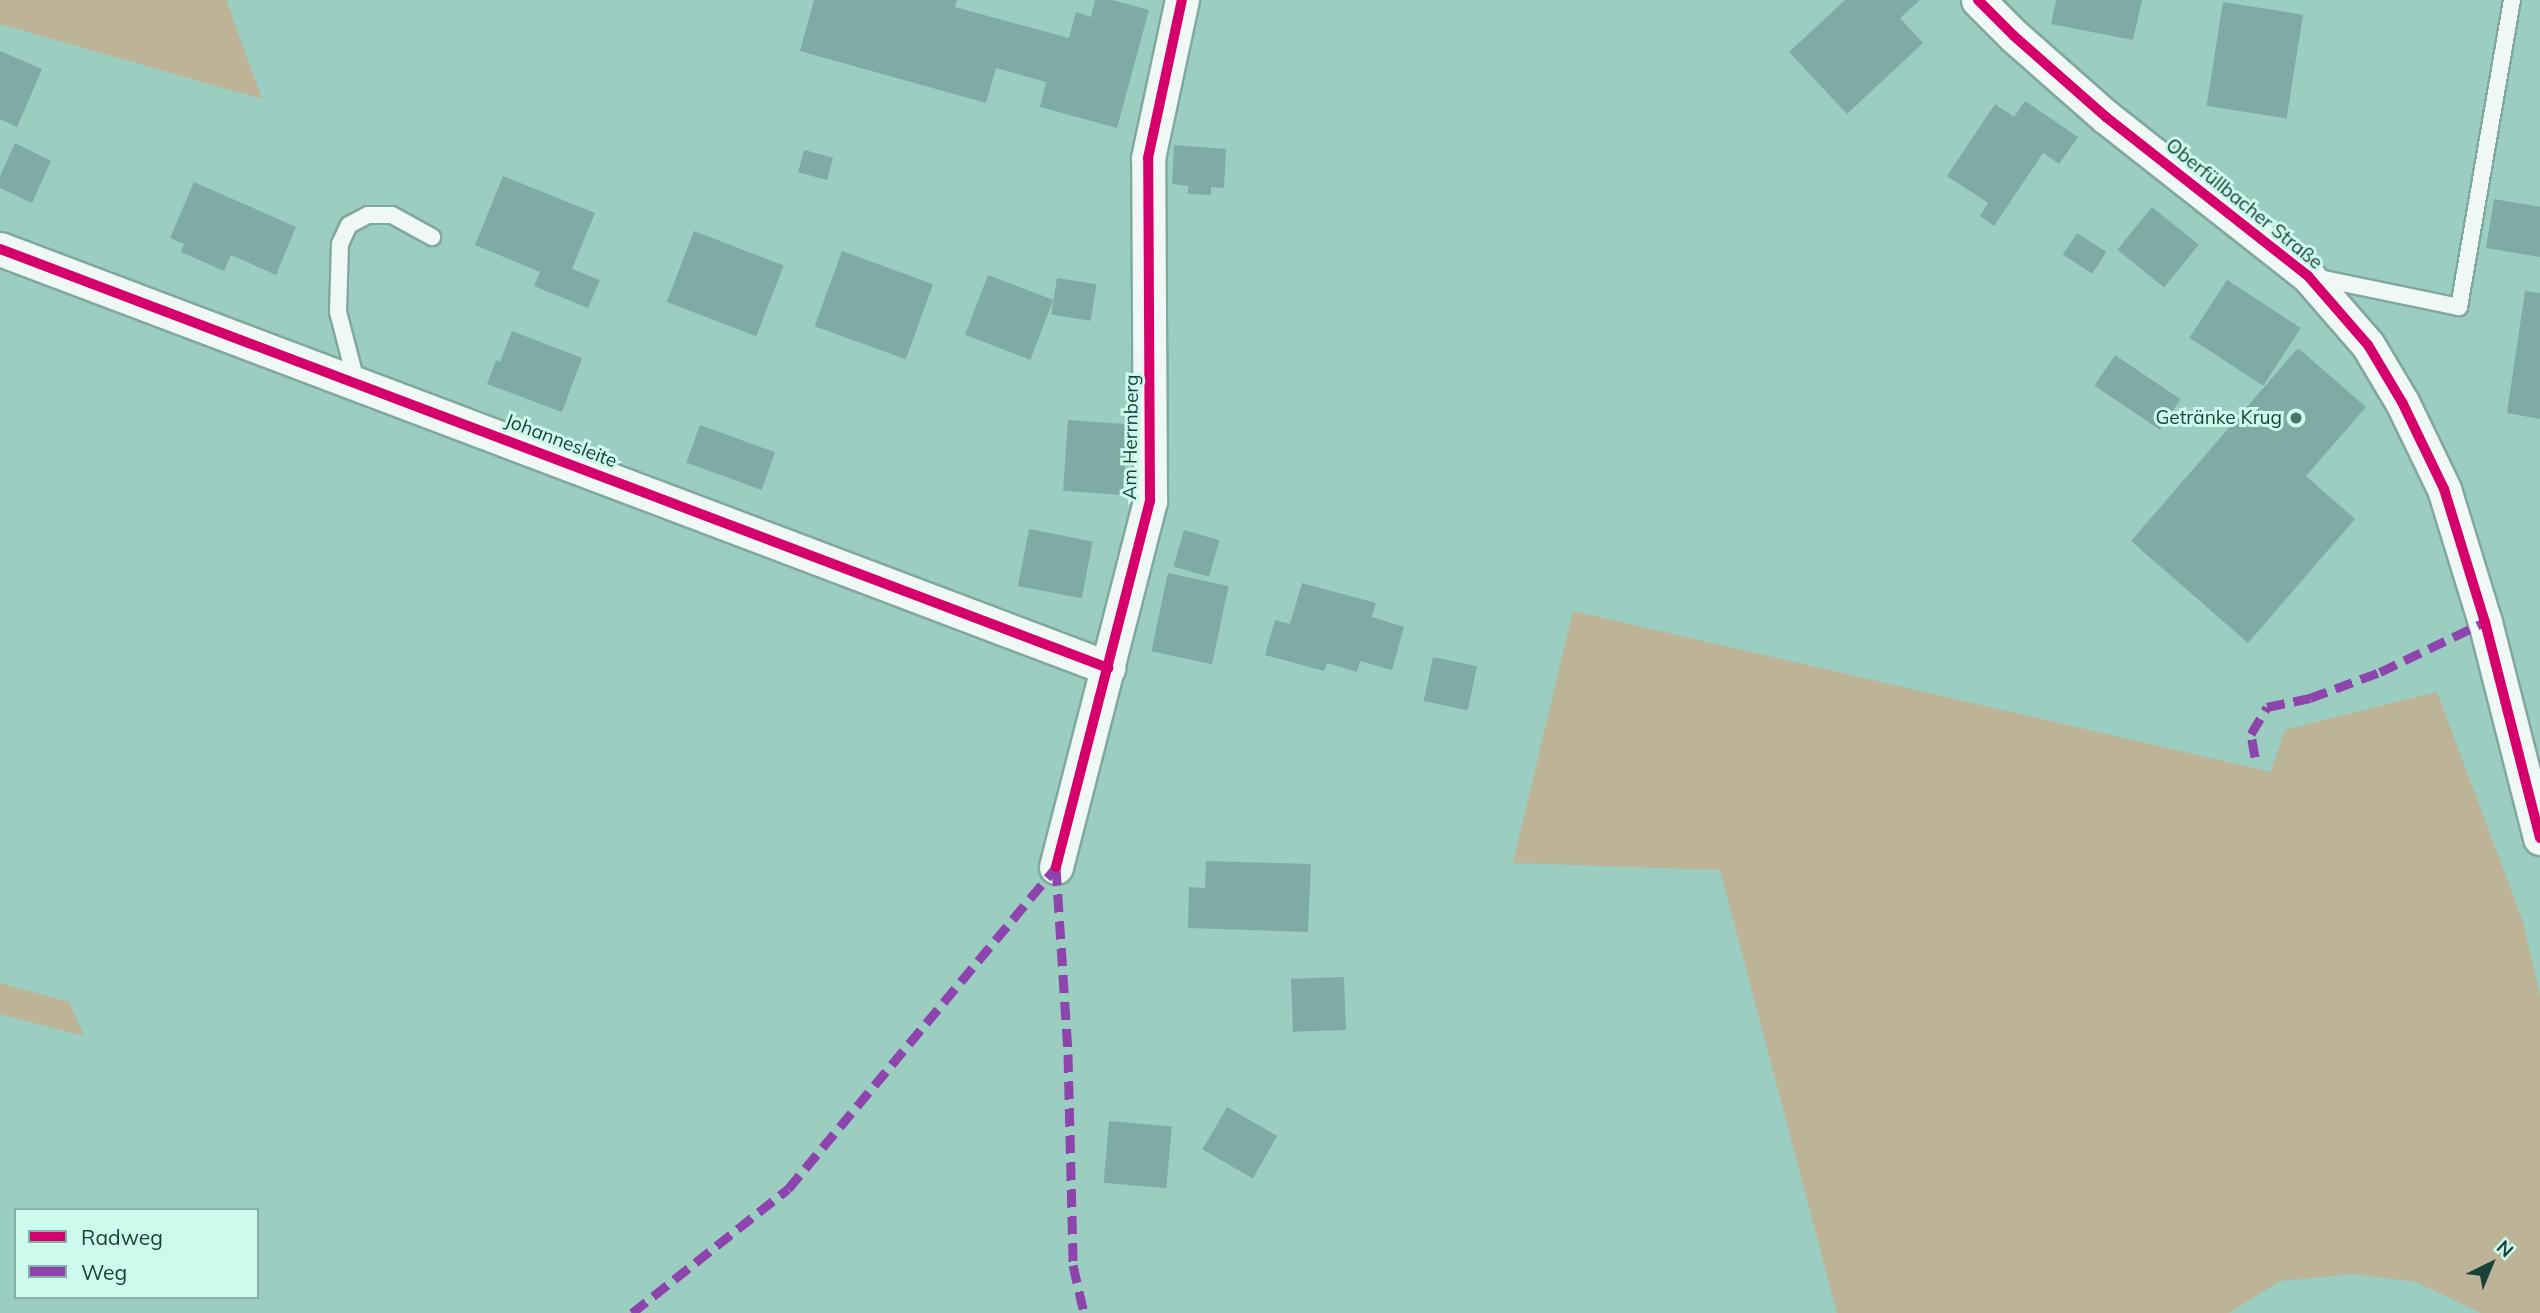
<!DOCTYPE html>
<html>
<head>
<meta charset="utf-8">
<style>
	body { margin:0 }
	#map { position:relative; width:2540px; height:1313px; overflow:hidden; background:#9bcdc0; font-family:Mulish,sans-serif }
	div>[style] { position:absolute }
	.green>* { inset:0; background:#bdb396 }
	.building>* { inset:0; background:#80aba5; transform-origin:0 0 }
	.roads { filter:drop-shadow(2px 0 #80a89e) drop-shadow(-2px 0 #80a89e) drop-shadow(0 2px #80a89e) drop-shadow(0 -2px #80a89e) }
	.service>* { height:16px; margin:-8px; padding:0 8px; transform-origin:8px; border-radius:8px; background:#f0f8f6 }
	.minor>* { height:33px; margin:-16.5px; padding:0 16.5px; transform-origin:16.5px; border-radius:16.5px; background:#f0f8f6 }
	.quiet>* { height:9px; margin-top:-4.5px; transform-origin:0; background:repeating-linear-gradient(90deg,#8e44ad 0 18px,transparent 0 27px) }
	.cycleway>* { height:10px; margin:-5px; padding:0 5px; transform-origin:5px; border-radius:5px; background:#d6006c }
	.dots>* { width:19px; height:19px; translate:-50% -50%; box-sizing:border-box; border:4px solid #cef9ed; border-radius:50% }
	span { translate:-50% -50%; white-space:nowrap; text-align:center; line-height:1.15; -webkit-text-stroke:6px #cef9ed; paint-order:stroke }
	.street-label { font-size:19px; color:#1b4239 }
	.poi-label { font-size:19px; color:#1b4239 }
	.right { translate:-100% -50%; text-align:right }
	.legend { position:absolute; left:14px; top:1208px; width:245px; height:91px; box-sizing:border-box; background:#cef9ed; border:2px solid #86b0a5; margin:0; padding:9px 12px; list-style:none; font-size:21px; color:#1b4239 }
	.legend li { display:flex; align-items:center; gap:14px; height:35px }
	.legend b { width:35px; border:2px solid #86b0a5 }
	.north { position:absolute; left:2456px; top:1229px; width:70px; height:70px; -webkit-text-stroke:5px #cef9ed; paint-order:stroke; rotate:43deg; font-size:19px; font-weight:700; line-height:28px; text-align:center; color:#1b4239 }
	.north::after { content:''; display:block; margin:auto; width:24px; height:32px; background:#1b4239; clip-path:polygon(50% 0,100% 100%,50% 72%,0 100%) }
</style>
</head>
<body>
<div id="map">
	<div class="green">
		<div style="clip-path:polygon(0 0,226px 0,262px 99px,0 24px)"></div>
		<div style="clip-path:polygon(1573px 611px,2271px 772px,2285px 730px,2437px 692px,2523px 922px,2540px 996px,2540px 1313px,2481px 1313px,2416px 1282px,2354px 1274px,2280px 1281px,2229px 1313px,1837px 1313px,1720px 870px,1513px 863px)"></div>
		<div style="clip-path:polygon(0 983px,69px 1002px,84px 1036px,0 1014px)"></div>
	</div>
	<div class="building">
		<div style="clip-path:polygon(814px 0,957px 0,955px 7px,1069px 38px,1076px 12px,1091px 17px,1095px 0,1112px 0,1149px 10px,1117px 128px,1040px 107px,1046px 82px,996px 68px,986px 103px,800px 51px)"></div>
		<div style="clip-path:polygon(1845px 0,1920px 0,1900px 18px,1923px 43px,1847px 114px,1789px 52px)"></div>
		<div style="clip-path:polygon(2056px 0,2142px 0,2133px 40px,2051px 24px)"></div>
		<div style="left:2223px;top:2px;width:81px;height:105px;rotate:9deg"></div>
		<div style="clip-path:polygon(0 51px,42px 69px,17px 127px,0 119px)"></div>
		<div style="clip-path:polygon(2025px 101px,2078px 137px,2059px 164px,2043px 153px,1994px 226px,1980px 216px,1988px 203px,1947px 176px,1995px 104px,2014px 117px)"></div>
		<div style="clip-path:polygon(15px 143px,51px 161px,32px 203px,0 188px,0 176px)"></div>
		<div style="clip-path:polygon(1174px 145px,1226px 149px,1224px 188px,1211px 187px,1211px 195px,1188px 194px,1188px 186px,1172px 184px)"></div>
		<div style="left:804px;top:150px;width:30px;height:23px;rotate:15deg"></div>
		<div style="clip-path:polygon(503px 176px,595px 213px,572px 269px,600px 280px,588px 308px,534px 286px,540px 272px,475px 245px)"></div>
		<div style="clip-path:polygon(194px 182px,296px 227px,276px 275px,231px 255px,224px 271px,181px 252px,184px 244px,170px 238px)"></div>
		<div style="clip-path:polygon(2494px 199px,2540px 207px,2540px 257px,2486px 248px)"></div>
		<div style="left:2152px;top:207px;width:60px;height:55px;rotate:39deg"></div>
		<div style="left:694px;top:231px;width:96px;height:76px;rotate:21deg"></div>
		<div style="left:2077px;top:233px;width:35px;height:26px;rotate:33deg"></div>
		<div style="left:842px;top:251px;width:97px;height:80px;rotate:20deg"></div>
		<div style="left:988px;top:275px;width:70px;height:64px;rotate:21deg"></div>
		<div style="left:1057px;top:278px;width:40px;height:37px;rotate:9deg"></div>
		<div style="left:2227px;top:280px;width:88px;height:69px;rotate:33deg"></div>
		<div style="clip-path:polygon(2525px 291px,2540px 293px,2540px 419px,2507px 413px)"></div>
		<div style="clip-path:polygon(512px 331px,582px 358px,562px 412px,487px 384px,496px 360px,500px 362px)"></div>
		<div style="clip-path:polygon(2298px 348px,2366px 407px,2306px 476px,2355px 519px,2248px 643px,2131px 541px)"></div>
		<div style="left:2115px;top:355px;width:79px;height:37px;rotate:34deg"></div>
		<div style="left:1068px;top:420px;width:60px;height:71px;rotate:4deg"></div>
		<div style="left:700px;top:425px;width:80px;height:40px;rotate:20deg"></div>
		<div style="left:1029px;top:529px;width:65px;height:58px;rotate:11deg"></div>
		<div style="left:1184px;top:530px;width:37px;height:38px;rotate:16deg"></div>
		<div style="left:1168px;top:573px;width:62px;height:80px;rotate:12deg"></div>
		<div style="clip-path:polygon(1302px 583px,1376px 603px,1372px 617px,1404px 627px,1392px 670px,1360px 661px,1357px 672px,1327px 663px,1324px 671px,1265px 655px,1275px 620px,1290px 624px)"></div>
		<div style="left:1433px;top:657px;width:45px;height:45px;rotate:12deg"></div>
		<div style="clip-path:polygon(1206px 861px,1311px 864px,1308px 932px,1188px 928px,1189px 887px,1205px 888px)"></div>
		<div style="left:1344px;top:977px;width:53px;height:53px;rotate:88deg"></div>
		<div style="left:1227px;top:1107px;width:58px;height:49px;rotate:30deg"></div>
		<div style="left:1109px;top:1121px;width:63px;height:62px;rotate:5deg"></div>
	</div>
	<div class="roads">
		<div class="service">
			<div style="left:2314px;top:277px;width:148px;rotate:11.7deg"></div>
			<div style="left:2459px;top:307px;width:312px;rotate:-80.2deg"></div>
			<div style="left:356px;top:381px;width:71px;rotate:-104.6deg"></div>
			<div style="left:338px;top:312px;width:68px;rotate:-88.3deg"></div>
			<div style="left:340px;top:244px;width:21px;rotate:-65deg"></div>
			<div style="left:349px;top:225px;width:21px;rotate:-28deg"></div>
			<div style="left:368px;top:215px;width:24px"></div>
			<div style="left:392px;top:215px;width:46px;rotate:28.8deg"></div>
		</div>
		<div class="minor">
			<div style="left:1978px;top:0;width:51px;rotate:45deg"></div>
			<div style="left:2014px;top:36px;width:123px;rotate:41.4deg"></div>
			<div style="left:2106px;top:117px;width:257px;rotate:38.2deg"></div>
			<div style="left:2308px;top:276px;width:91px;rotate:49deg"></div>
			<div style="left:2368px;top:345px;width:66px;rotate:59.2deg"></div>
			<div style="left:2402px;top:402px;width:97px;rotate:64.2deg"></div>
			<div style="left:2444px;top:489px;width:139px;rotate:72.9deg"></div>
			<div style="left:2485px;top:622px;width:223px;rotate:75.7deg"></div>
			<div style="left:0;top:249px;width:1185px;rotate:20.71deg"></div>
			<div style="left:1056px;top:867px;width:378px;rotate:-75.6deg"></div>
			<div style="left:1150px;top:501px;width:343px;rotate:-90.3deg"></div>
			<div style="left:1148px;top:158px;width:162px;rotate:-77.9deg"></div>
		</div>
	</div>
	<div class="quiet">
		<div style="left:2255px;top:757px;width:23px;rotate:-100deg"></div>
		<div style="left:2251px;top:734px;width:31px;rotate:-59deg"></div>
		<div style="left:2267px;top:707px;width:44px;rotate:-11.8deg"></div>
		<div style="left:2310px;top:698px;width:75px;rotate:-20.4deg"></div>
		<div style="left:2380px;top:672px;width:116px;rotate:-25.5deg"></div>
		<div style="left:1056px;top:867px;width:187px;rotate:86.3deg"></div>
		<div style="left:1068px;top:1054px;width:211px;rotate:88.6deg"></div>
		<div style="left:1073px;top:1265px;width:49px;rotate:77.1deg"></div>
		<div style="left:632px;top:1313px;width:199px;rotate:-38.5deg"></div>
		<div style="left:788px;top:1189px;width:419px;rotate:-50.2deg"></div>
	</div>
	<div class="cycleway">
		<div style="left:1978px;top:0;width:51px;rotate:45deg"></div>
		<div style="left:2014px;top:36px;width:123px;rotate:41.4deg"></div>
		<div style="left:2106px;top:117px;width:257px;rotate:38.2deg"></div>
		<div style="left:2308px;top:276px;width:91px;rotate:49deg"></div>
		<div style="left:2368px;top:345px;width:66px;rotate:59.2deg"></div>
		<div style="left:2402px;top:402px;width:97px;rotate:64.2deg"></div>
		<div style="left:2444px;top:489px;width:139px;rotate:72.9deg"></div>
		<div style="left:2485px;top:622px;width:223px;rotate:75.7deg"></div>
		<div style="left:0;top:249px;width:1185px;rotate:20.71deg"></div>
		<div style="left:1056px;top:867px;width:378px;rotate:-75.6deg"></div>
		<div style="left:1150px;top:501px;width:343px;rotate:-90.3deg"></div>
		<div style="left:1148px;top:158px;width:162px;rotate:-77.9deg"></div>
	</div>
	<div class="dots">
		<div style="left:2296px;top:418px;background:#487368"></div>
	</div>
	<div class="street-label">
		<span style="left:2244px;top:204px;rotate:39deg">Oberfüllbacher Straße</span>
		<span style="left:1131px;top:437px;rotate:-89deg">Am Herrnberg</span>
		<span style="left:561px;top:441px;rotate:21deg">Johannesleite</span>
	</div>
	<div class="poi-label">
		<span class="right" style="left:2282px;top:418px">Getränke Krug</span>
	</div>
	<ul class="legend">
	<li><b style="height:9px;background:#d6006c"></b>Radweg</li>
	<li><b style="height:9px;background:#8e44ad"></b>Weg</li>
	</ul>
	<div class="north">N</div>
</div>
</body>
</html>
